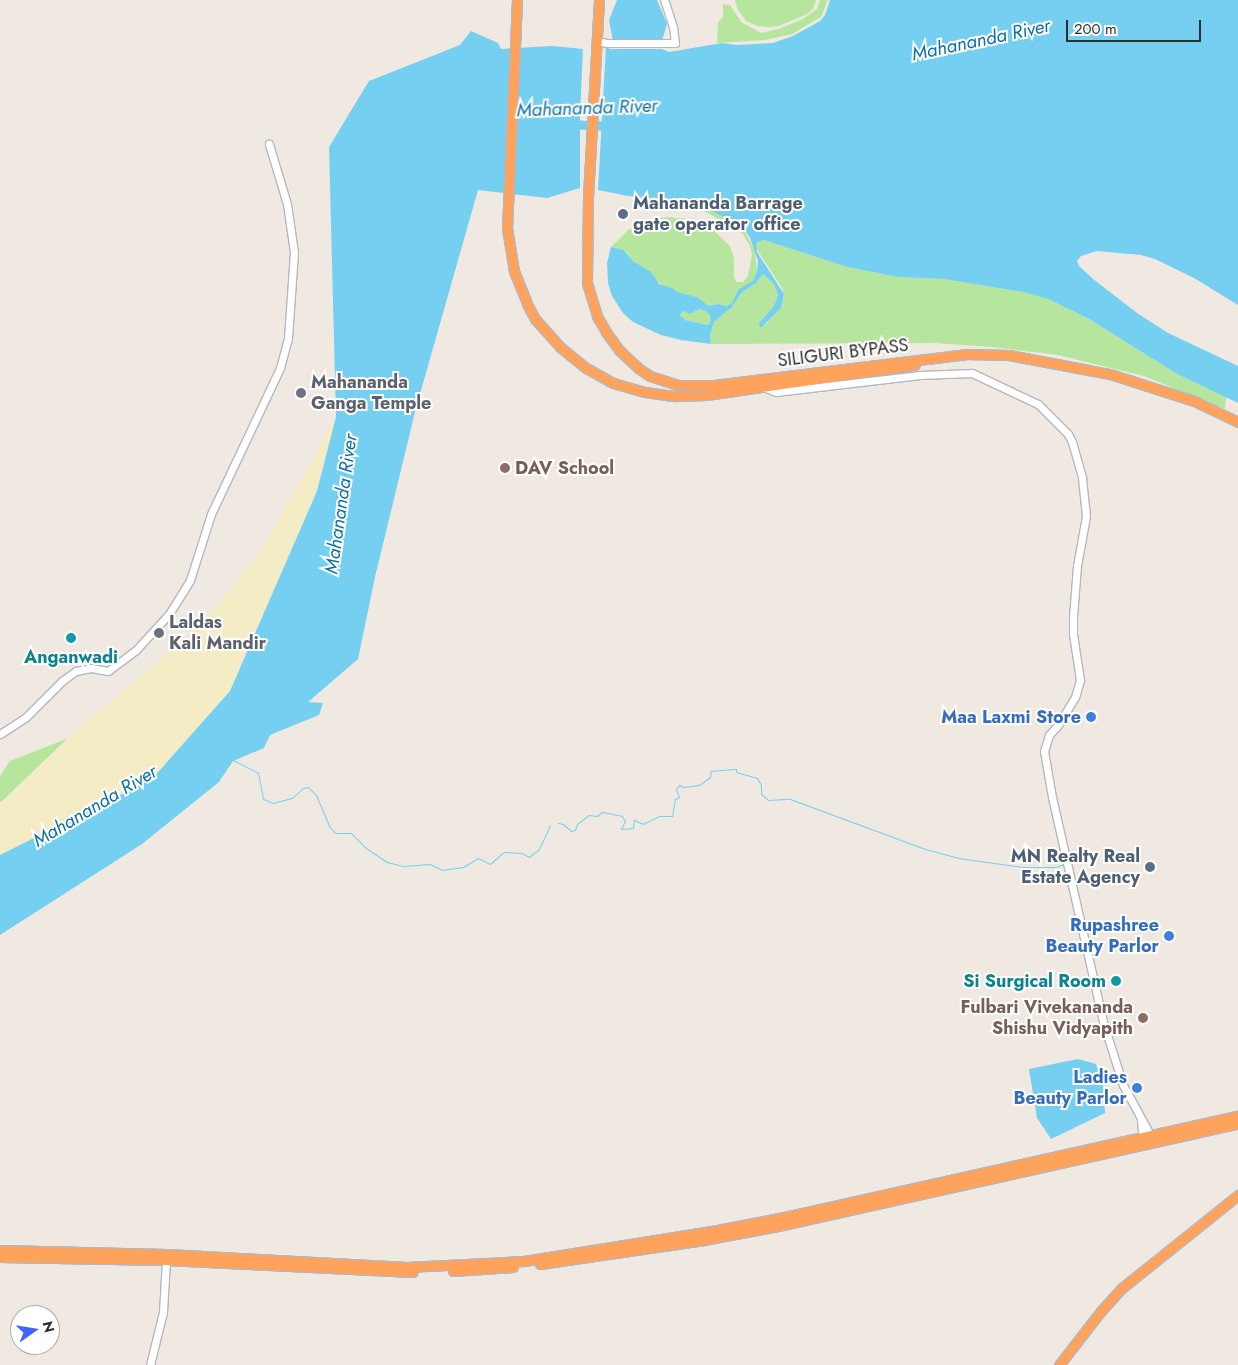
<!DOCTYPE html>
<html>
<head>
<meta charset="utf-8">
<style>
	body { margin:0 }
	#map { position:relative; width:1238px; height:1365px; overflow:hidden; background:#efe9e1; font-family:Jost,sans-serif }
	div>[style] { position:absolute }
	.green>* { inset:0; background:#b6e59e }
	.sand>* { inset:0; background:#f3ecc5 }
	.water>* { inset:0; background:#75cff0 }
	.stream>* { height:1px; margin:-0.5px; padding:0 0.5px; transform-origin:0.5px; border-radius:0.5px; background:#75cff0 }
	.river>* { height:9px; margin:-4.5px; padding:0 4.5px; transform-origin:4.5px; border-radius:4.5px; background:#75cff0 }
	.roads { filter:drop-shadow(1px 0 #b4b7c1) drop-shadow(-1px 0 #b4b7c1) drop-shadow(0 1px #b4b7c1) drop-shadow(0 -1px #b4b7c1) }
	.secondary>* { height:7px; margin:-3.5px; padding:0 3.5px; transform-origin:3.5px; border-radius:3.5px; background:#fff }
	.highway>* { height:9px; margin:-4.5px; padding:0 4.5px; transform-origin:4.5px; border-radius:4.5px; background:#ffa35c }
	.dots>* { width:14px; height:14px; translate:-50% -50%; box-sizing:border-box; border:2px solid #fff; border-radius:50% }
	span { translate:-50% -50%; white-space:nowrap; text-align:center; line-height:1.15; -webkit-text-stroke:4px #fff; paint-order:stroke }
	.service-label { font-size:18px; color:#4e5e75; font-weight:700 }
	.left { translate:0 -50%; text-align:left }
	.right { translate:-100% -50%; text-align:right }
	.street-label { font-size:18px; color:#2e2e2e }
	.worship-label { font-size:18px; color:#5b616d; font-weight:700 }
	.education-label { font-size:18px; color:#785e54; font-weight:700 }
	.culture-label { font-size:18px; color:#0d838f; font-weight:700 }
	.shop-label { font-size:18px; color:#366cbe; font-weight:700 }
	.water-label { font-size:19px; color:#0d6fa3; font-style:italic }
	.north { position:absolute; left:10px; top:1305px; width:50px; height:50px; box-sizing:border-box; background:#fff; border:1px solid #ababab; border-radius:50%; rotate:77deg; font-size:14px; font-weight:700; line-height:20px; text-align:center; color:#2e2e2e }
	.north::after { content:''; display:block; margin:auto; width:18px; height:22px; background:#4264fb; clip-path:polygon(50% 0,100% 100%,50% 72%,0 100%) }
	.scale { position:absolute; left:1066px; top:20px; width:135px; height:22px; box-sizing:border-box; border:2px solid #2e2e2e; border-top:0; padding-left:6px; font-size:15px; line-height:18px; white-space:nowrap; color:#2e2e2e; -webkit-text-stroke:4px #fff; paint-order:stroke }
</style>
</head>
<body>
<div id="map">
	<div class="green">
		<div style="clip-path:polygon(735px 0,816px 0,813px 9px,807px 14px,779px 26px,768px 27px,757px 26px,746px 21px,737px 8px)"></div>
		<div style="clip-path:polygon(820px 0,828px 0,821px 17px,792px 34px,765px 40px,717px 43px,718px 22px,723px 17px,723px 4px,730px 5px,741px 22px,761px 33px,779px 29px,803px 19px,817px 9px)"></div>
		<div style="clip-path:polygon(642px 196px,662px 198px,707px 209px,742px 226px,755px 251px,757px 272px,753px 281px,738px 294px,732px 303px,727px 306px,718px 304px,709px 306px,697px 297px,677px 292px,655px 281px,653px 275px,633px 261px,625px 250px,611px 247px,628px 230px,646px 221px,667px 217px,687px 219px,714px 231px,730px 246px,734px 258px,734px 277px,736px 282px,743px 282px,748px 276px,752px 255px,750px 246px,743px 234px,706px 212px,677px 203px,637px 200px)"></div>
		<div style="clip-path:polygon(764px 240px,847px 267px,898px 277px,944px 279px,1023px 292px,1048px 299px,1089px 319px,1177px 374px,1226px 397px,1225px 409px,1144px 376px,1058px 355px,992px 347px,935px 343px,711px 344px,710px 336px,714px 322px,732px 307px,742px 292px,755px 284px,763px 274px,774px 284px,778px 295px,774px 306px,759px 323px,765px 325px,781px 308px,784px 294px,782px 288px,756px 248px,756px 243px)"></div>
		<div style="clip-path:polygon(699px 309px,706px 311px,710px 315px,711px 321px,709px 325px,685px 320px,680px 315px,683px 311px,690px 314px)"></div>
		<div style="clip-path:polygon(69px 738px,4px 801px,0 803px,0 776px,10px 761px)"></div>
	</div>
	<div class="sand">
		<div style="clip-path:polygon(336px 417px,317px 491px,230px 691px,152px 779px,0 855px,0 803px,69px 737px,195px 630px,230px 590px,264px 546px)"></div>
	</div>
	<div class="water">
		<div style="clip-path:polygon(617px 0,657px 0,667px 24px,662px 41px,613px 41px,609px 20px)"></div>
		<div style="clip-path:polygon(evenodd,830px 0,1238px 0,1238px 305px,1194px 278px,1155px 259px,1141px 255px,1097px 251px,1081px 256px,1077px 261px,1079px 266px,1093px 279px,1137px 313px,1168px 333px,1238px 366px,1238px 403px,1177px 374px,1089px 319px,1048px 299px,1023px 292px,944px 279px,898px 277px,847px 267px,764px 240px,756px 243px,757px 252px,784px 294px,781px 308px,762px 327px,760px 327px,759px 323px,774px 306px,778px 295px,774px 284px,763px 274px,755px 284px,742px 292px,732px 307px,714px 322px,710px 336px,711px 344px,681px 340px,661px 335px,633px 322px,623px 313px,612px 296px,608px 283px,607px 263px,611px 247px,624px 250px,633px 261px,651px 272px,659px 284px,672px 288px,677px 292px,697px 297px,709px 306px,718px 304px,727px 306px,732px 303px,739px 289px,753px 281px,757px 272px,758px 261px,750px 238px,742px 226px,707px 209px,662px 198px,628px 196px,598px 190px,606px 46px,609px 46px,609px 49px,662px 49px,669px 52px,722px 43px,737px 45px,773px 43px,793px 36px,820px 21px,825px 15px,830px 0,699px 309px,706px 311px,710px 315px,711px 321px,708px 325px,685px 320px,680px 315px,683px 311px,690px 314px,699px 309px)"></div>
		<div style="clip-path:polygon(471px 31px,498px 43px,501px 49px,552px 46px,583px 49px,580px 114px,580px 188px,547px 198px,478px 190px,416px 408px,375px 577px,358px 659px,308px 702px,323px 703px,319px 715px,270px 735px,264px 748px,233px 761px,219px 782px,142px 844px,0 935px,0 855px,152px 779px,230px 691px,317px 491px,336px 417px,329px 147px,369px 81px,460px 45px)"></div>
		<div style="clip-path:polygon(1078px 1059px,1096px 1064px,1103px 1085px,1105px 1113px,1051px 1139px,1037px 1118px,1029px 1069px)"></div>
	</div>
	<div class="stream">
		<div style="left:233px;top:760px;width:28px;rotate:27deg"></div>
		<div style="left:258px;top:773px;width:26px;rotate:79deg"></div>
		<div style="left:263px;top:799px;width:11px;rotate:22deg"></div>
		<div style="left:273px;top:803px;width:20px;rotate:-15deg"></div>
		<div style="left:292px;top:798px;width:15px;rotate:-42deg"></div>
		<div style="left:303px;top:788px;width:5px;rotate:-11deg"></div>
		<div style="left:308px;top:787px;width:11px;rotate:45deg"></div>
		<div style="left:316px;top:795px;width:34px;rotate:67deg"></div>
		<div style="left:329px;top:826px;width:9px;rotate:49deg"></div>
		<div style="left:335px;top:833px;width:16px"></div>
		<div style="left:351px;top:833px;width:21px;rotate:45deg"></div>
		<div style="left:366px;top:848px;width:25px;rotate:34deg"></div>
		<div style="left:387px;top:862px;width:16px;rotate:14deg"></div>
		<div style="left:403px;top:866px;width:27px;rotate:-4deg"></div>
		<div style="left:430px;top:864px;width:13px;rotate:27deg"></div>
		<div style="left:442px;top:870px;width:21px;rotate:-8deg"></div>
		<div style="left:463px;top:867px;width:17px;rotate:-31deg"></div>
		<div style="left:478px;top:858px;width:13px;rotate:27deg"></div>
		<div style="left:490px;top:864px;width:18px;rotate:-41deg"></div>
		<div style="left:504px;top:852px;width:18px;rotate:3deg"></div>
		<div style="left:522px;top:853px;width:8px;rotate:30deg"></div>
		<div style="left:529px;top:857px;width:13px;rotate:-39deg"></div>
		<div style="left:539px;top:849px;width:26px;rotate:-65deg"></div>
		<div style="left:558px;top:823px;width:5px;rotate:11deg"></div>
		<div style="left:563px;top:824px;width:11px;rotate:41deg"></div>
		<div style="left:571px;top:831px;width:4px;rotate:-14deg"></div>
		<div style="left:575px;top:830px;width:6px;rotate:-72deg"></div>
		<div style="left:577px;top:824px;width:15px;rotate:-37deg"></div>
		<div style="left:589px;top:815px;width:8px;rotate:7deg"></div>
		<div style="left:597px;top:816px;width:6px;rotate:-39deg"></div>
		<div style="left:602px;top:812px;width:20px;rotate:11deg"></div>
		<div style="left:622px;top:816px;width:6px;rotate:59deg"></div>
		<div style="left:625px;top:821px;width:9px;rotate:117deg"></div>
		<div style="left:621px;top:829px;width:12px;rotate:-5deg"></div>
		<div style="left:633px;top:828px;width:8px;rotate:-83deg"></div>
		<div style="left:634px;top:820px;width:10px;rotate:24deg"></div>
		<div style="left:643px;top:824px;width:18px;rotate:-27deg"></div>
		<div style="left:659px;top:816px;width:13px"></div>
		<div style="left:672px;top:816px;width:17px;rotate:-80deg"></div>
		<div style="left:675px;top:799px;width:4px;rotate:-27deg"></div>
		<div style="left:679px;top:797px;width:9px;rotate:-111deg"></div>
		<div style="left:676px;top:789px;width:5px;rotate:-53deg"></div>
		<div style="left:679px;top:785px;width:4px;rotate:27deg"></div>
		<div style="left:683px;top:787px;width:16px;rotate:-7deg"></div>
		<div style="left:699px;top:785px;width:14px;rotate:-36deg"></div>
		<div style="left:710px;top:777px;width:6px;rotate:-81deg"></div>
		<div style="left:711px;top:771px;width:25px;rotate:-5deg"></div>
		<div style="left:736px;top:769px;width:3px;rotate:90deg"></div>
		<div style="left:736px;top:772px;width:22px;rotate:16deg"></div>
		<div style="left:757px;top:778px;width:8px;rotate:60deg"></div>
		<div style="left:761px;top:785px;width:9px;rotate:90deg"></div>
		<div style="left:761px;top:794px;width:9px;rotate:41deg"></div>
		<div style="left:768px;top:800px;width:22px;rotate:-3deg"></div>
		<div style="left:790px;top:799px;width:144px;rotate:20.3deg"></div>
		<div style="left:925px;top:849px;width:34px;rotate:15deg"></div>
		<div style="left:958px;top:858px;width:65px;rotate:8deg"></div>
		<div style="left:1022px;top:867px;width:34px"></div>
		<div style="left:1056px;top:867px;width:9px;rotate:-21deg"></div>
	</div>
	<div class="river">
		<div style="left:568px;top:124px;width:44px;rotate:2.6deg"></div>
	</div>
	<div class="roads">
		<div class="secondary">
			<div style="left:596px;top:41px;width:11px;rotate:10deg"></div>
			<div style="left:607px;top:43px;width:68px"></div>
			<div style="left:675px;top:43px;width:16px;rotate:-97deg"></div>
			<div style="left:673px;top:27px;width:28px;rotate:-108deg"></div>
			<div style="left:763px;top:387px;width:14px;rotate:21deg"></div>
			<div style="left:776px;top:392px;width:145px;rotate:-6.7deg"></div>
			<div style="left:920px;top:375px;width:52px;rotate:-2.2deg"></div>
			<div style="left:972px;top:373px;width:73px;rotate:25.2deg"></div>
			<div style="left:1038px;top:404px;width:42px;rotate:45deg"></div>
			<div style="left:1068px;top:434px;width:9px;rotate:63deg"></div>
			<div style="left:1072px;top:442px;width:37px;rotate:74deg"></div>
			<div style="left:1082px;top:478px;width:38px;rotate:84deg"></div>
			<div style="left:1086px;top:516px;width:51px;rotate:100.2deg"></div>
			<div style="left:1077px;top:566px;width:51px;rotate:94.5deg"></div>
			<div style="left:1073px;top:617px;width:17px;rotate:90deg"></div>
			<div style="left:1073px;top:634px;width:47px;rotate:81.3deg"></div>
			<div style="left:1080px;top:680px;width:18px;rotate:106deg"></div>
			<div style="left:1075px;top:697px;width:33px;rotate:121deg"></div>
			<div style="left:1058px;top:725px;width:13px;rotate:132deg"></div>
			<div style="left:1049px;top:735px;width:17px;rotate:107deg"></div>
			<div style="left:1044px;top:751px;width:47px;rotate:80.1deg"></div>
			<div style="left:1052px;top:797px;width:231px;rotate:77.2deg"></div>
			<div style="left:1103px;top:1022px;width:66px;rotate:72.4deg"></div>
			<div style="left:1123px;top:1085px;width:63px;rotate:61.4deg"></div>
			<div style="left:0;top:734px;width:31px;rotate:-33deg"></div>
			<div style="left:26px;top:717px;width:51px;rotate:-45deg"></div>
			<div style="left:62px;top:681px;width:17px;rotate:-36deg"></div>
			<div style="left:76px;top:671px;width:15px;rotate:-11deg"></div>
			<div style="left:91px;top:668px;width:17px;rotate:10deg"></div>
			<div style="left:108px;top:671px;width:35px;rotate:-37deg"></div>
			<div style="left:136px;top:650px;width:49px;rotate:-47.5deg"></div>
			<div style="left:169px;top:614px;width:40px;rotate:-58deg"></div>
			<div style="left:190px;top:580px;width:69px;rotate:-72.3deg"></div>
			<div style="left:211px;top:514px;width:161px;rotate:-64.7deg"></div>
			<div style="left:280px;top:368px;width:31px;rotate:-75deg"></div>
			<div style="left:288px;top:338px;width:86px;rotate:-86deg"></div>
			<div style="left:294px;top:252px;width:49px;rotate:-98.3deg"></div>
			<div style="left:287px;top:204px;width:63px;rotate:-106.7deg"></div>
			<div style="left:1141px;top:1120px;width:22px;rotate:85deg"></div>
			<div style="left:150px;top:1365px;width:55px;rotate:-76.2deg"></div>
			<div style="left:163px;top:1312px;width:52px;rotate:-86.7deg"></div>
		</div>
		<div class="highway">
			<div style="left:517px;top:0;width:228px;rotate:92.5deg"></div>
			<div style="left:507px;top:228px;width:44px;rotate:80.8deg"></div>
			<div style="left:514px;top:271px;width:35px;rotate:68deg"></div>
			<div style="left:527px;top:304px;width:17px;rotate:62deg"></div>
			<div style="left:535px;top:319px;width:38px;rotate:48deg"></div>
			<div style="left:560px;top:347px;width:33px;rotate:39deg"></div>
			<div style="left:586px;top:368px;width:31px;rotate:29deg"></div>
			<div style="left:613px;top:383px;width:33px;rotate:16deg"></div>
			<div style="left:645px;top:392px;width:30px;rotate:8deg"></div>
			<div style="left:675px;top:396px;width:31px;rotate:-2deg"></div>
			<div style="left:706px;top:395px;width:211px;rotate:-8.2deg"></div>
			<div style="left:599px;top:0;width:198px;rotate:93.2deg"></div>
			<div style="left:588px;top:198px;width:85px;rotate:90.7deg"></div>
			<div style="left:587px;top:283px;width:37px;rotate:73deg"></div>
			<div style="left:598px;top:318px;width:16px;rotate:60deg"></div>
			<div style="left:606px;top:332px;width:24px;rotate:54deg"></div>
			<div style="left:620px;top:351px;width:25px;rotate:43deg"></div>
			<div style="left:638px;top:368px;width:14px;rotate:34deg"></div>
			<div style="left:650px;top:376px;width:28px;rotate:18deg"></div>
			<div style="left:677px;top:385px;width:37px"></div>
			<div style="left:714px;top:385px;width:253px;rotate:-7deg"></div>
			<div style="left:965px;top:354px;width:44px;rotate:1.3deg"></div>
			<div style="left:1009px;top:355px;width:103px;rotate:10.7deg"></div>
			<div style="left:1110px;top:374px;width:88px;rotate:17.8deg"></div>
			<div style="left:1194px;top:401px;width:49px;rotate:25.5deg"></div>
			<div style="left:0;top:1250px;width:166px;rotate:1.4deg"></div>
			<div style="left:166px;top:1254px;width:241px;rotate:3.1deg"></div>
			<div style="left:407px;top:1267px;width:117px;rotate:-2.9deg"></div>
			<div style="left:524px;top:1261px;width:190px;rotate:-9.1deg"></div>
			<div style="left:712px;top:1231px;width:78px;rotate:-11deg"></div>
			<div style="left:789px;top:1216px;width:460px;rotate:-12.6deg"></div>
			<div style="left:0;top:1257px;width:166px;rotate:1deg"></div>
			<div style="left:166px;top:1260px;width:247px;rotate:2.8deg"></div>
			<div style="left:540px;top:1264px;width:166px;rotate:-8.3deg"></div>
			<div style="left:704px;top:1240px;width:76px;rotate:-10.6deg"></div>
			<div style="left:779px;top:1226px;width:470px;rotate:-12.6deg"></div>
			<div style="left:453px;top:1271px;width:60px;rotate:-3.8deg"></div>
			<div style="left:1059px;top:1365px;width:68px;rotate:-52.1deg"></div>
			<div style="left:1101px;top:1311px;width:31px;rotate:-48deg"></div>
			<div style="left:1122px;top:1288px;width:149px;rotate:-38.7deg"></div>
		</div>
	</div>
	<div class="dots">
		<div style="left:623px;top:214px;background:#5c6f8a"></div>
		<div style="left:301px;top:393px;background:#6b7280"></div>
		<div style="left:505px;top:468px;background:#8d6e63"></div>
		<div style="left:159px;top:633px;background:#6b7280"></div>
		<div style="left:71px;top:638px;background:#0f9aa8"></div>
		<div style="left:1091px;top:717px;background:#3f7fe0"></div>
		<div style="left:1150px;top:867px;background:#5c6f8a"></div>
		<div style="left:1169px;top:936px;background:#3f7fe0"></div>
		<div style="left:1116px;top:981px;background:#0f9aa8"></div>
		<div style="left:1143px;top:1018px;background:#8d6e63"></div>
		<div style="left:1137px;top:1088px;background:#3f7fe0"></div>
	</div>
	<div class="service-label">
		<span class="left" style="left:633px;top:214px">Mahananda Barrage<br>gate operator office</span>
		<span class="right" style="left:1140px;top:867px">MN Realty Real<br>Estate Agency</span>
	</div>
	<div class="street-label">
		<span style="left:843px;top:353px;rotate:-7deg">SILIGURI BYPASS</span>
	</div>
	<div class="worship-label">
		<span class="left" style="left:311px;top:393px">Mahananda<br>Ganga Temple</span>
		<span class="left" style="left:169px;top:633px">Laldas<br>Kali Mandir</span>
	</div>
	<div class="education-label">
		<span class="left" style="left:515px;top:468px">DAV School</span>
		<span class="right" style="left:1133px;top:1018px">Fulbari Vivekananda<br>Shishu Vidyapith</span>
	</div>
	<div class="culture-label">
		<span style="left:71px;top:657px">Anganwadi</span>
		<span class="right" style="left:1106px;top:981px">Si Surgical Room</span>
	</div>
	<div class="shop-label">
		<span class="right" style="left:1081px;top:717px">Maa Laxmi Store</span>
		<span class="right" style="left:1159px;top:936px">Rupashree<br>Beauty Parlor</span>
		<span class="right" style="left:1127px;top:1088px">Ladies<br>Beauty Parlor</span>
	</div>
	<div class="water-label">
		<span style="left:981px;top:40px;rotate:-12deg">Mahananda River</span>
		<span style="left:587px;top:108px;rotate:-2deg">Mahananda River</span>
		<span style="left:341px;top:504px;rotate:-82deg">Mahananda River</span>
		<span style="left:95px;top:806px;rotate:-31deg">Mahananda River</span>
	</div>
	<div class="north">N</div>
	<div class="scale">200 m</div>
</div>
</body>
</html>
